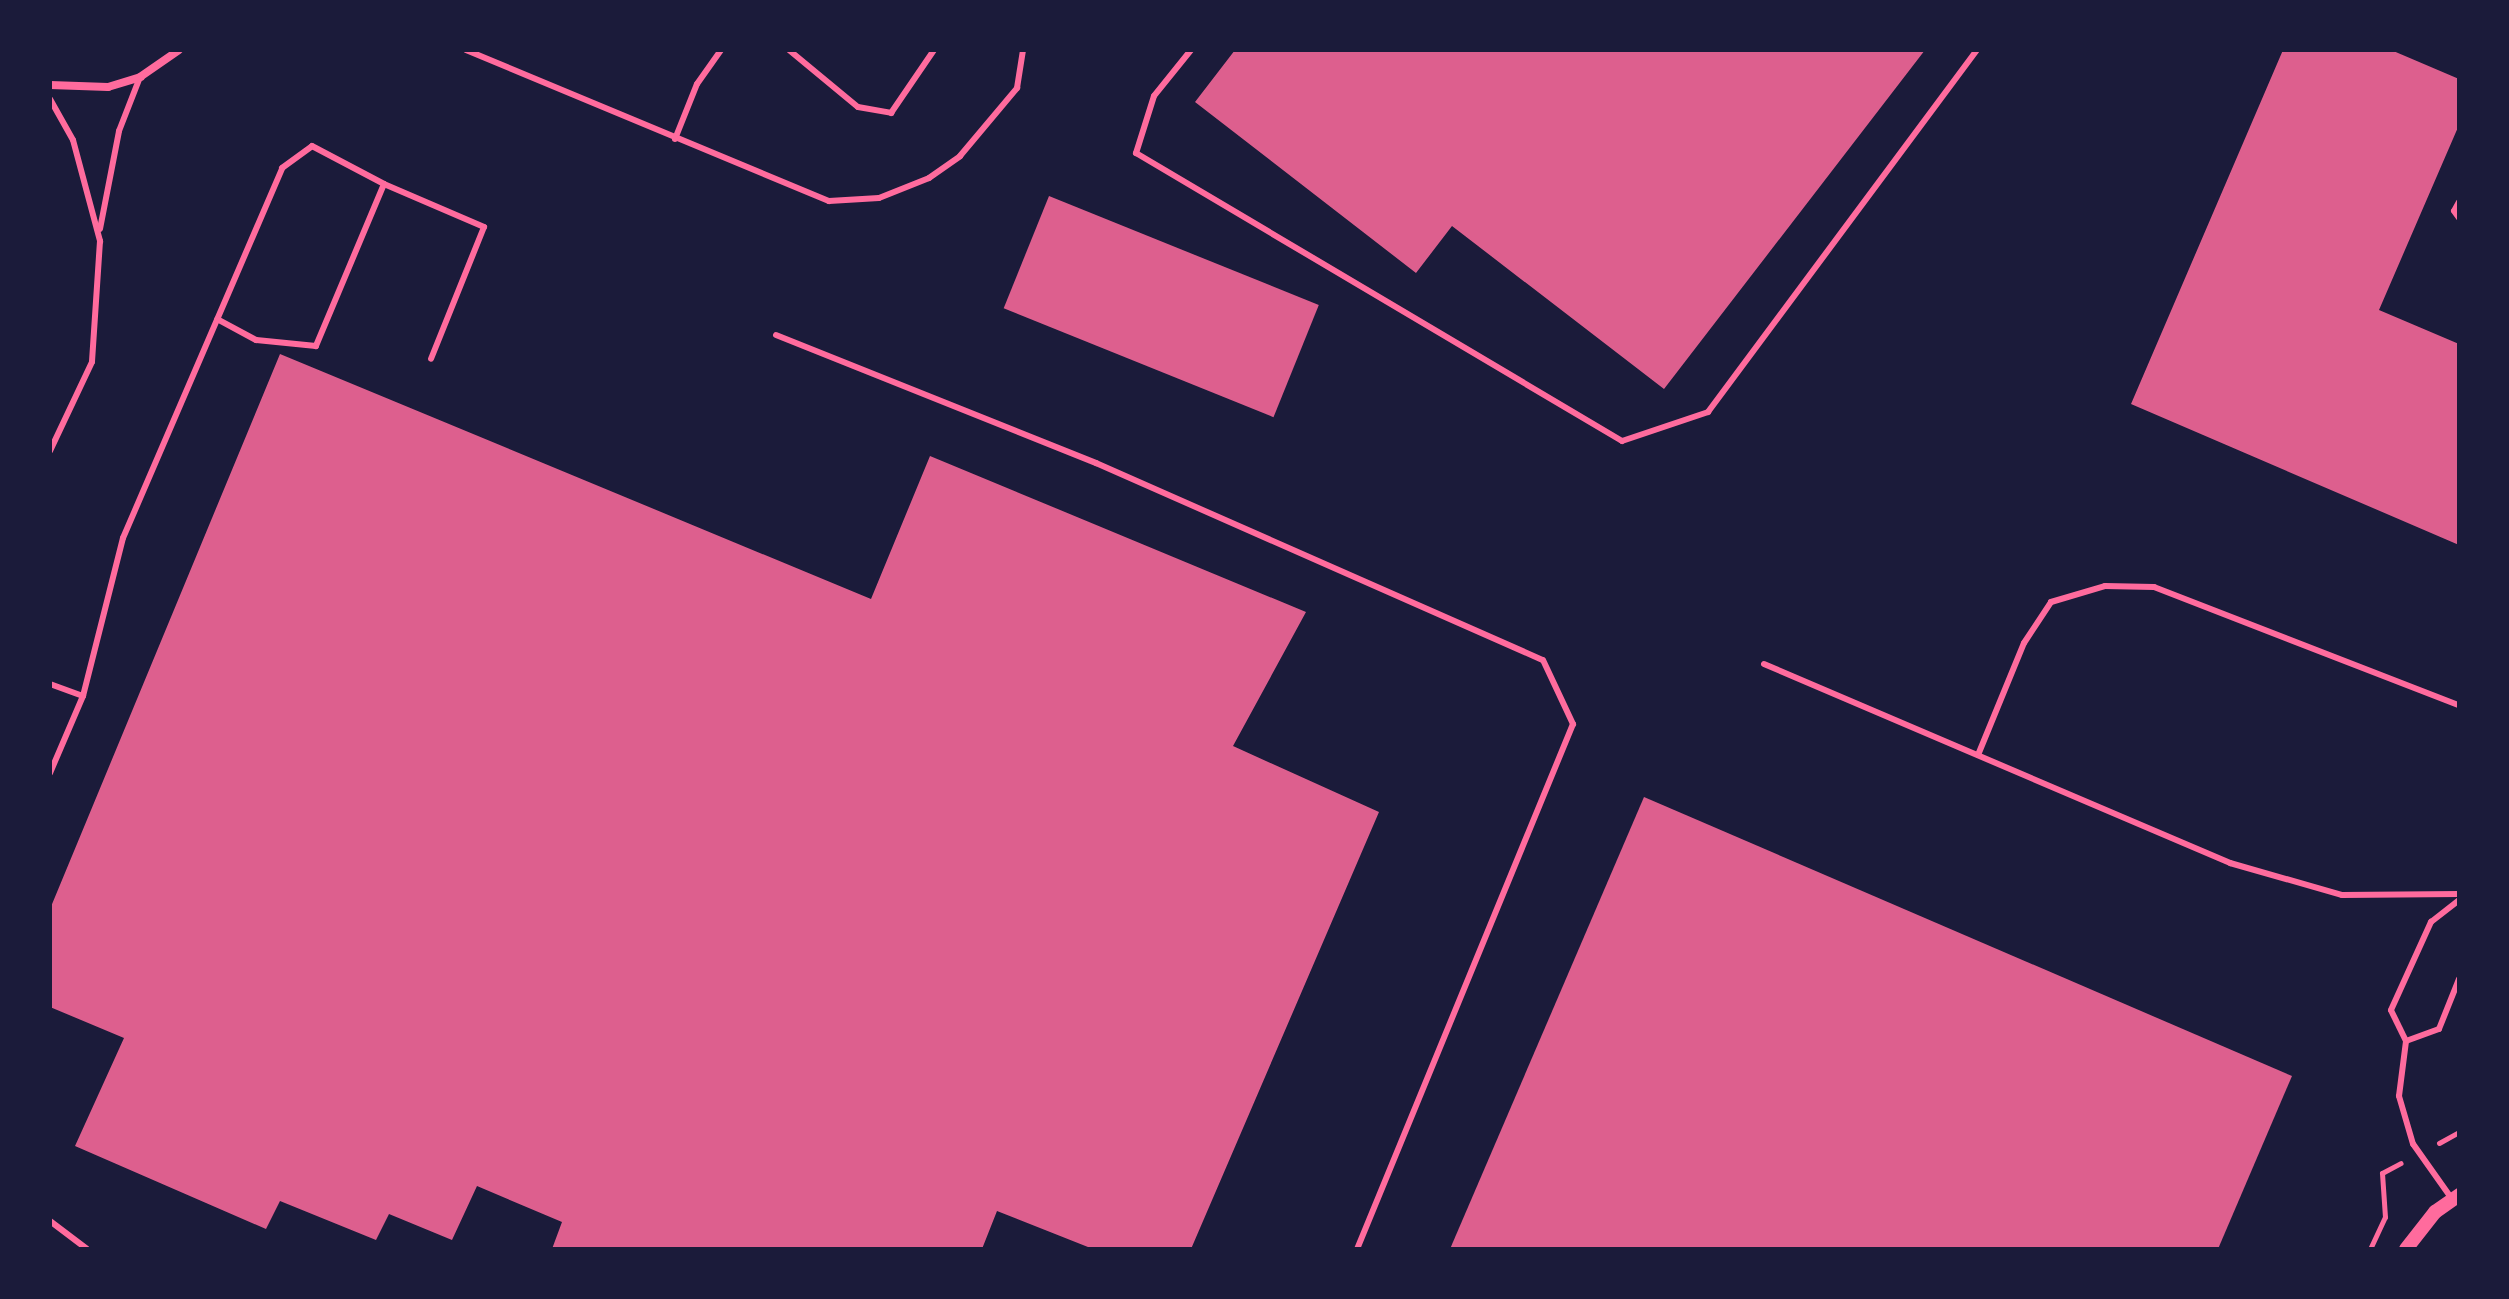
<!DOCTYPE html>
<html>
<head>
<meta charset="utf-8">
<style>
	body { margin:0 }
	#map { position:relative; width:2509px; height:1299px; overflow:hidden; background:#1b1b3a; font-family:Quicksand,sans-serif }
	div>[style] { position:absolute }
	.building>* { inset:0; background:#dd5f8e; transform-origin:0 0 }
	.path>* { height:5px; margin:-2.5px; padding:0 2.5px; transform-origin:2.5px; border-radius:2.5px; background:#ff6b9d }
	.service>* { height:6px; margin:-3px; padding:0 3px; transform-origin:3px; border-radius:3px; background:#ff6b9d }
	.minor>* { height:8px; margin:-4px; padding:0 4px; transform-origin:4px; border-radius:4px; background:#ff6b9d }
	.tertiary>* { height:14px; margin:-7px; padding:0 7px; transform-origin:7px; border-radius:7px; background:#ff6b9d }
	span { translate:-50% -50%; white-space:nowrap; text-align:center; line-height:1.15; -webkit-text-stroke:6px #1b1b3a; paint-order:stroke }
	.frame { position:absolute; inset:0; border:52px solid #1b1b3a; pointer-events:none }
</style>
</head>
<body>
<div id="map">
	<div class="building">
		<div style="clip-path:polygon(1235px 50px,1925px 50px,1664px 389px,1452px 226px,1416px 273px,1195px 102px)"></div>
		<div style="clip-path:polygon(2283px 50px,2391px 50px,2459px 79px,2459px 125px,2379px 310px,2459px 344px,2459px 545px,2131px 404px)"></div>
		<div style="left:1049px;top:196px;width:291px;height:121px;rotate:22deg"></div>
		<div style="clip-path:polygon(280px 354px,871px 599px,930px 456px,1306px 612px,1233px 746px,1379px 812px,1191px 1249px,1093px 1249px,997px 1211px,982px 1249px,552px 1249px,562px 1222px,477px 1186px,452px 1240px,389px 1214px,376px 1240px,280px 1201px,266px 1229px,75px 1146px,124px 1038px,50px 1007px,50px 909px)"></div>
		<div style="clip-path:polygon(1644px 797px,2292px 1076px,2218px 1249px,1450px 1249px)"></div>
	</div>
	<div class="path">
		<div style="left:2439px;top:1143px;width:23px;rotate:-29deg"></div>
		<div style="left:2370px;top:1249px;width:35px;rotate:-65deg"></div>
		<div style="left:2385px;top:1217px;width:44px;rotate:-93.9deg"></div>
		<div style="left:2382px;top:1173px;width:21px;rotate:-28deg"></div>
	</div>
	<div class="service">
		<div style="left:466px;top:50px;width:393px;rotate:22.6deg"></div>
		<div style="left:829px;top:201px;width:50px;rotate:-3.4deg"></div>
		<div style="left:879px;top:198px;width:54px;rotate:-21.8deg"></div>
		<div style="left:929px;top:178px;width:38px;rotate:-35deg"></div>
		<div style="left:960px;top:156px;width:89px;rotate:-50deg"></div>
		<div style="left:1017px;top:88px;width:38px;rotate:-81deg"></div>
		<div style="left:789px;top:50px;width:89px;rotate:39.6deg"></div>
		<div style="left:858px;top:107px;width:34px;rotate:10deg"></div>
		<div style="left:891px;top:113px;width:76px;rotate:-55.7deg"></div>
		<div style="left:1191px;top:50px;width:59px;rotate:128.8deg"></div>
		<div style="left:1154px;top:96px;width:60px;rotate:107.5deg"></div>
		<div style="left:1136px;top:153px;width:565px;rotate:30.65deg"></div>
		<div style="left:1622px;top:441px;width:91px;rotate:-18.6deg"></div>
		<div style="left:1708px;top:412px;width:451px;rotate:-53.4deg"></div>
		<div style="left:50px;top:99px;width:47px;rotate:60.7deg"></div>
		<div style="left:73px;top:140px;width:105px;rotate:75deg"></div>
		<div style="left:100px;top:241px;width:121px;rotate:93.8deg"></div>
		<div style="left:92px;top:362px;width:98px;rotate:115.3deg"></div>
		<div style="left:675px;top:139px;width:59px;rotate:-68.2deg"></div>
		<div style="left:697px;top:84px;width:42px;rotate:-54.8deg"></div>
		<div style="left:384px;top:184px;width:109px;rotate:23.3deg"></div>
		<div style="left:484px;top:227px;width:142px;rotate:111.9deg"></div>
		<div style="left:2459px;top:202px;width:10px;rotate:119deg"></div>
		<div style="left:2454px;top:211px;width:9px;rotate:54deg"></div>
		<div style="left:100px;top:229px;width:100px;rotate:-79deg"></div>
		<div style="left:119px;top:131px;width:58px;rotate:-68.7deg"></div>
		<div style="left:776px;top:335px;width:345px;rotate:21.8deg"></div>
		<div style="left:1096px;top:463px;width:488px;rotate:23.8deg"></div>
		<div style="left:1543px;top:660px;width:71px;rotate:64.9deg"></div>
		<div style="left:1573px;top:724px;width:568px;rotate:112.36deg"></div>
		<div style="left:1764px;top:664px;width:507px;rotate:23.12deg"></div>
		<div style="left:2230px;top:863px;width:116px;rotate:15.9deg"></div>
		<div style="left:2342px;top:895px;width:117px;rotate:-0.5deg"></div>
		<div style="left:50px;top:684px;width:35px;rotate:20deg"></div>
		<div style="left:1978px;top:755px;width:121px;rotate:-67.7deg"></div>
		<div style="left:2024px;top:643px;width:49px;rotate:-56.6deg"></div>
		<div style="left:2051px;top:602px;width:56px;rotate:-16.5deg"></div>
		<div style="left:2105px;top:586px;width:49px;rotate:1.2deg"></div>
		<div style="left:2154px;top:587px;width:327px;rotate:21.2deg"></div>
		<div style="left:50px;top:773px;width:84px;rotate:-66.8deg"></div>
		<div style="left:83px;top:696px;width:163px;rotate:-75.8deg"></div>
		<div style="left:123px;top:538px;width:403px;rotate:-66.7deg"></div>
		<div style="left:282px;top:168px;width:37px;rotate:-36deg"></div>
		<div style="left:312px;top:146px;width:81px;rotate:27.8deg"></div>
		<div style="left:384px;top:184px;width:176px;rotate:112.8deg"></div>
		<div style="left:316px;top:346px;width:60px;rotate:-174.3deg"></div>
		<div style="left:256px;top:340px;width:44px;rotate:-151.7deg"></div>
		<div style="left:2406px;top:1041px;width:35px;rotate:-20deg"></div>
		<div style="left:2439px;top:1029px;width:54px;rotate:-68.2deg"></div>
		<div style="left:2452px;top:1199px;width:67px;rotate:-125.3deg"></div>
		<div style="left:2413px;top:1144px;width:50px;rotate:-106.3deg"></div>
		<div style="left:2399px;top:1096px;width:55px;rotate:-82.7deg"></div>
		<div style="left:2406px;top:1041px;width:34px;rotate:-116deg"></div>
		<div style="left:2391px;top:1010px;width:97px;rotate:-65.6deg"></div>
		<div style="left:2431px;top:922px;width:36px;rotate:-38deg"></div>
		<div style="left:50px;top:1221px;width:46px;rotate:37.1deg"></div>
	</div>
	<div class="minor">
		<div style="left:50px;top:85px;width:58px;rotate:2deg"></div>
		<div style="left:108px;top:87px;width:34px;rotate:-17deg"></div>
		<div style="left:140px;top:77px;width:47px;rotate:-34.7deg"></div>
	</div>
	<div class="tertiary">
		<div style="left:2406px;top:1249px;width:47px;rotate:-51.9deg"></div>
		<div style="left:2435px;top:1212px;width:29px;rotate:-35deg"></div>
	</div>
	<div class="frame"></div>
</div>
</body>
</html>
